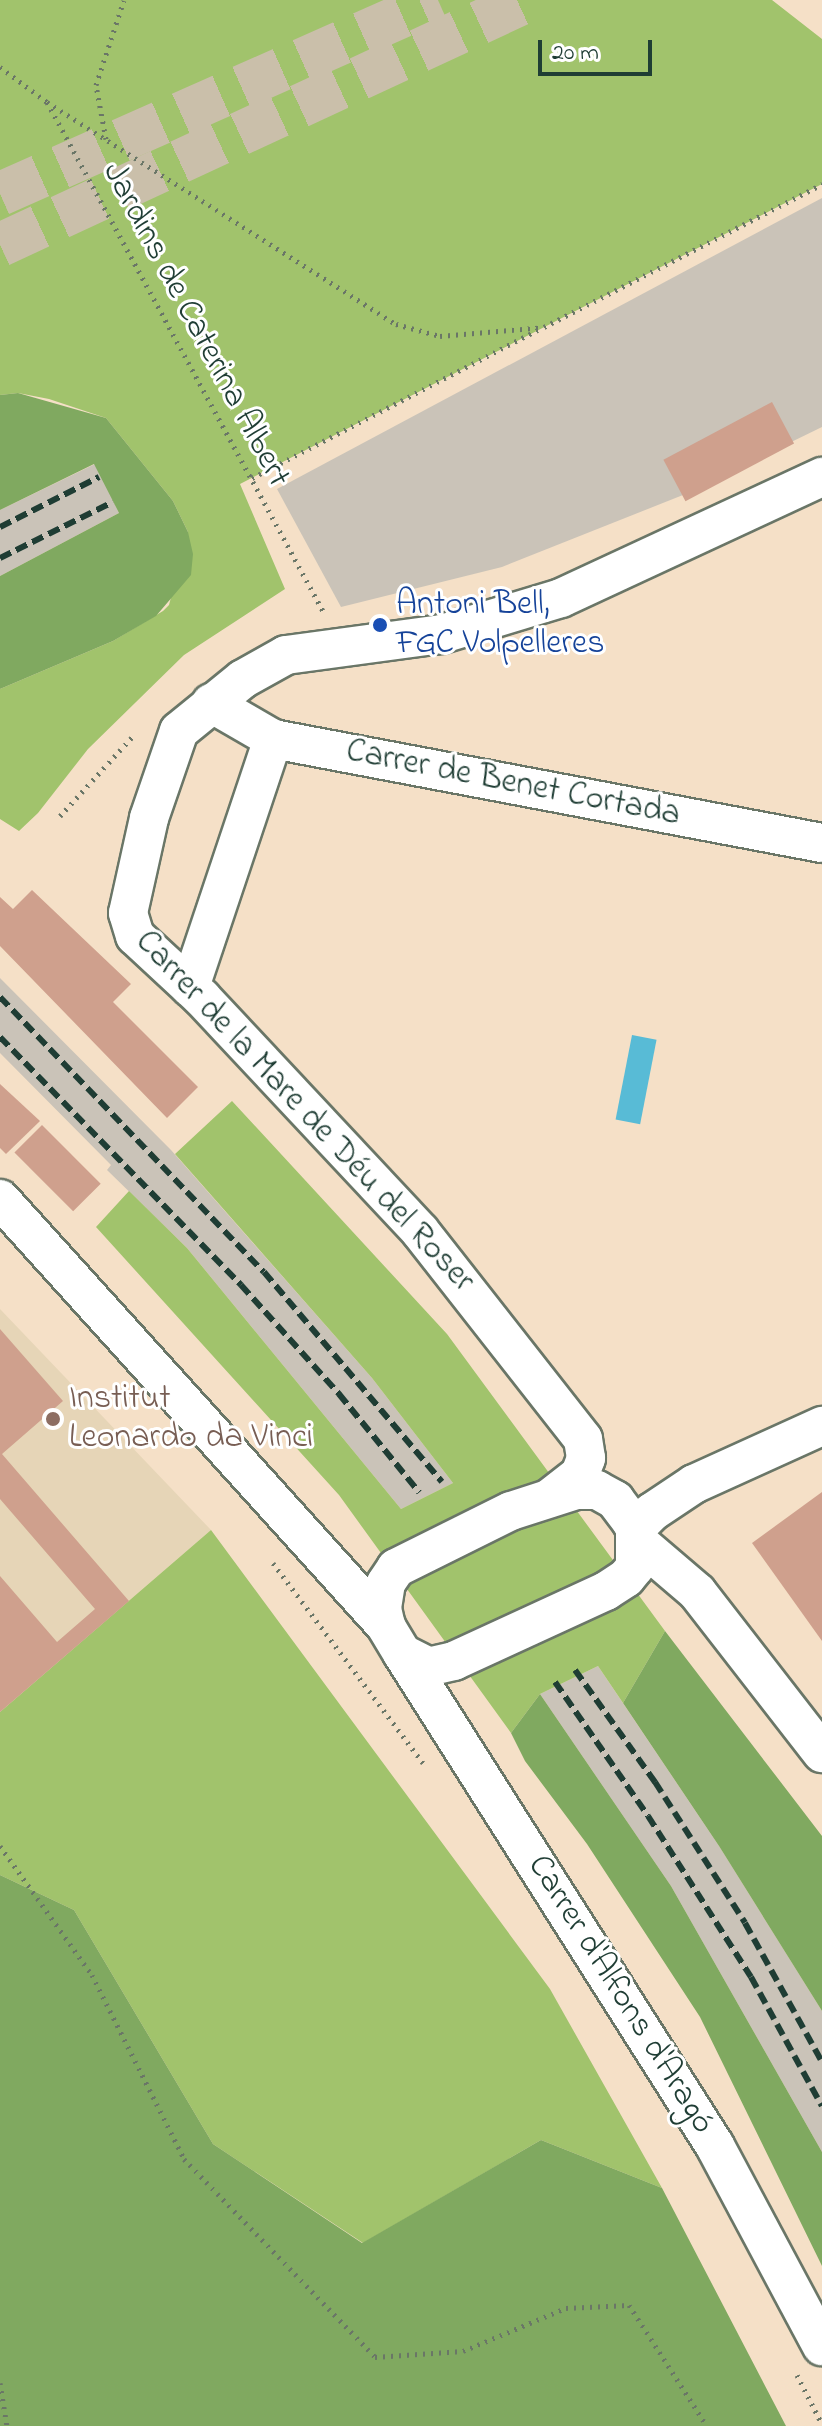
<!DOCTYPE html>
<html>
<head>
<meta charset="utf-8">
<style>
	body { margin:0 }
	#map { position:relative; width:822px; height:2426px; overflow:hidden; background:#f5e0c7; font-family:"Indie Flower",sans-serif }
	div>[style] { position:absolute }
	.built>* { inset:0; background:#e6d5b7 }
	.industrial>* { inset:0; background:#cac3b8 }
	.green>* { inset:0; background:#a1c36c }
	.forest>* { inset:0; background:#80a960 }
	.water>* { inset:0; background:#58bbd6; transform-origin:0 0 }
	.building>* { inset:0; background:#cfa08d; transform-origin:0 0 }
	.major-tunnel>* { height:44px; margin-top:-22px; transform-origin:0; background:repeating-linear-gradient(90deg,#cabfaa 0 44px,transparent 0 66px) }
	.path>* { height:5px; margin-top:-2.5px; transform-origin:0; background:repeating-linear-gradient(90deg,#6a7667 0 2px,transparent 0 8px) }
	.roads { filter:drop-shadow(2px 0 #6a7667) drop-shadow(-2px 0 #6a7667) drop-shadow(0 2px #6a7667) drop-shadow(0 -2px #6a7667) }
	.minor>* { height:38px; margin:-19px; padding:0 19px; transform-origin:19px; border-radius:19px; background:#fff }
	.rail>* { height:6px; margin-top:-3px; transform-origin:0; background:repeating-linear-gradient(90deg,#1f3d34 0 12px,transparent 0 18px) }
	.dots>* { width:22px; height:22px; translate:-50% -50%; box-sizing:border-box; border:4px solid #fff; border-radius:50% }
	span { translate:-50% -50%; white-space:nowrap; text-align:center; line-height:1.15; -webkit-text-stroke:6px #fff; paint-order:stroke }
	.street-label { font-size:34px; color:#1f3d34 }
	.transit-label { font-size:34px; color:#164399 }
	.left { translate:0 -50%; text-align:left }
	.education-label { font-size:34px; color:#785e54 }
	.scale { position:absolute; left:538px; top:40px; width:114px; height:36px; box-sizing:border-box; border:4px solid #1f3d34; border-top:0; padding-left:10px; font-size:24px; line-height:28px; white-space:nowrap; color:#1f3d34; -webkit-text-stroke:6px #fff; paint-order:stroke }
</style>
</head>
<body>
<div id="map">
	<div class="built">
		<div style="clip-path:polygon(0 1309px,211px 1530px,0 1712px)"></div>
	</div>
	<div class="industrial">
		<div style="clip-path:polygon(822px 198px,822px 427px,683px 495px,502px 567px,341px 607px,277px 489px)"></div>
		<div style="clip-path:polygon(95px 464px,119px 513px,0 576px,0 510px)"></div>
		<div style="clip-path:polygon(0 978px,171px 1150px,372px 1378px,453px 1483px,401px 1509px,187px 1248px,107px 1170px,111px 1165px,0 1053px)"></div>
		<div style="clip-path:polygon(598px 1666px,719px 1846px,822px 2011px,822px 2152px,671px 1886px,540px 1694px)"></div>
	</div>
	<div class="green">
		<div style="clip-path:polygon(0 0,772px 0,822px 39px,822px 184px,240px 484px,285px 589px,184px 655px,88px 749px,38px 813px,19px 831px,0 819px,0 689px,113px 641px,163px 611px,169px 605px,188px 532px,173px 501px,106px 418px,49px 399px,18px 393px,0 395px)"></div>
		<div style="clip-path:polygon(232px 1101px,447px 1334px,665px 1631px,623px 1703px,598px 1666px,540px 1694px,511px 1733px,339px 1495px,96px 1227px,129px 1191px,187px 1248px,401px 1509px,453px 1483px,372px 1378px,175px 1154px)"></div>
		<div style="clip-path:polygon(211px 1530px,550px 1989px,662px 2188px,541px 2140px,363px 2243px,213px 2144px,74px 1910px,0 1875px,0 1712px)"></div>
	</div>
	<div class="forest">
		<div style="clip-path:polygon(18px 393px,106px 418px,173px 501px,188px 532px,193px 554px,191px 575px,156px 616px,113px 641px,0 689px,0 576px,119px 513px,94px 464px,0 510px,0 395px)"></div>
		<div style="clip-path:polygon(665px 1631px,822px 1836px,822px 2011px,719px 1846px,623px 1703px)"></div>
		<div style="clip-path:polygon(540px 1694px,671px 1886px,822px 2152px,822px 2266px,700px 2017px,587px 1844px,525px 1761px,511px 1733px)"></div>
		<div style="clip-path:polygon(0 1875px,74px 1910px,213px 2144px,362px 2243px,541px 2140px,662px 2188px,786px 2426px,0 2426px)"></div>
	</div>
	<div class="water">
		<div style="left:632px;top:1035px;width:25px;height:86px;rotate:11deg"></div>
	</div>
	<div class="building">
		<div style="left:772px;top:402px;width:47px;height:123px;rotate:62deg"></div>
		<div style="clip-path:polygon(32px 890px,131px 984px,113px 1002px,198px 1087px,167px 1118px,0 946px,0 897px,13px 909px)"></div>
		<div style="clip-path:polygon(0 1084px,40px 1121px,6px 1154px,0 1148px)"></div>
		<div style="left:42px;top:1125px;width:83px;height:39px;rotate:45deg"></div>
		<div style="clip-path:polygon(0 1329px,63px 1401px,2px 1454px,129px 1601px,0 1712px,0 1576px,57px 1642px,95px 1609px,0 1499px)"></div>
		<div style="clip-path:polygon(822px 1492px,822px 1641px,752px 1543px)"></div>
	</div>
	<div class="major-tunnel">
		<div style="left:0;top:194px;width:479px;rotate:-23.9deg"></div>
		<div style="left:0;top:245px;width:582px;rotate:-24.89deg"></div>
	</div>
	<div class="path">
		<div style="left:0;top:67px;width:59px;rotate:36.7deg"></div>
		<div style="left:47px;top:102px;width:579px;rotate:61.53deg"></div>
		<div style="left:47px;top:102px;width:414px;rotate:32.5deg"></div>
		<div style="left:396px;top:324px;width:46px;rotate:15.3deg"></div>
		<div style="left:440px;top:336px;width:104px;rotate:-4.9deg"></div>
		<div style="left:544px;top:327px;width:313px;rotate:-27.2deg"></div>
		<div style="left:106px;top:139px;width:55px;rotate:-100.5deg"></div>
		<div style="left:96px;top:85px;width:89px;rotate:-71.8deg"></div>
		<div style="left:252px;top:478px;width:323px;rotate:-27.4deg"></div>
		<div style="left:60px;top:816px;width:111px;rotate:-47.6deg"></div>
		<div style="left:273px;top:1563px;width:250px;rotate:53.1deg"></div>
		<div style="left:0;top:1846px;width:158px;rotate:54.5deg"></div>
		<div style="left:92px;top:1975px;width:206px;rotate:63.4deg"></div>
		<div style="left:184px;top:2159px;width:275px;rotate:46deg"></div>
		<div style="left:375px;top:2357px;width:88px;rotate:-3.9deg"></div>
		<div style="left:463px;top:2351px;width:112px;rotate:-22.7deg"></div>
		<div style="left:566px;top:2308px;width:63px;rotate:-2.7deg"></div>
		<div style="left:629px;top:2305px;width:144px;rotate:57.2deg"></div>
		<div style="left:797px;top:2375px;width:55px;rotate:63deg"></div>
		<div style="left:0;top:2383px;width:44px;rotate:80.8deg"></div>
	</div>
	<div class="roads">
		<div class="minor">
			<div style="left:211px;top:703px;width:72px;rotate:30.1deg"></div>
			<div style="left:273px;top:739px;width:559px;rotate:10.73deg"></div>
			<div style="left:190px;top:987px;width:262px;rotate:-71.5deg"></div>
			<div style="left:0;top:1199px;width:576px;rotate:47.89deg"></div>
			<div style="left:576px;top:1490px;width:21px"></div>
			<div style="left:597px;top:1490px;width:21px;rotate:29deg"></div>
			<div style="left:615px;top:1500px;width:26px;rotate:53deg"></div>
			<div style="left:631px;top:1521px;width:9px;rotate:63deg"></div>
			<div style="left:635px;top:1529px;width:38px;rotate:90deg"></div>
			<div style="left:635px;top:1567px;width:14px;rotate:129deg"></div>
			<div style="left:626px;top:1578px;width:24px;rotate:147deg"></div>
			<div style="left:606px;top:1591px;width:167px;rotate:155.3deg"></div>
			<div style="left:454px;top:1661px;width:26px;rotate:167deg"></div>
			<div style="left:429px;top:1667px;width:30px;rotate:-153deg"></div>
			<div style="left:402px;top:1653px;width:31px;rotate:-121deg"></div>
			<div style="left:386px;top:1626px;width:18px;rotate:-103deg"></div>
			<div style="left:382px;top:1608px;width:25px;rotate:-81deg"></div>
			<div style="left:386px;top:1583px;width:18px;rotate:-56deg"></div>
			<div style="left:396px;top:1568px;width:128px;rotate:-26.4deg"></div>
			<div style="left:511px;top:1511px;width:68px;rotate:-17.9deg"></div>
			<div style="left:551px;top:1497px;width:37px;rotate:-38deg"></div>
			<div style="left:580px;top:1474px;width:17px;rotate:-69deg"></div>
			<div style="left:586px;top:1458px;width:19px;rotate:-99deg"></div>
			<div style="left:583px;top:1439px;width:264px;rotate:-128.1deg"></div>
			<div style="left:420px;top:1231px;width:319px;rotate:-133.1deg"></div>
			<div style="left:202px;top:998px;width:91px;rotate:-137.2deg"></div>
			<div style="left:135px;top:936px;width:24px;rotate:-107deg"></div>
			<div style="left:128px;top:913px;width:97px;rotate:-77.5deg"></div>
			<div style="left:149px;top:818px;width:92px;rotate:-71deg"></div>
			<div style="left:179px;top:731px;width:82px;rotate:-39.1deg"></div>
			<div style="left:243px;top:679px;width:49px;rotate:-29.2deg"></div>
			<div style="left:286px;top:655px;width:157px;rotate:-7.7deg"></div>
			<div style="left:442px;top:634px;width:124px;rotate:-16.8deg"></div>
			<div style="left:561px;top:598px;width:288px;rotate:-24.9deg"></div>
			<div style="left:635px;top:1529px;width:24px;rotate:-45deg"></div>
			<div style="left:652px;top:1512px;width:50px;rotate:-33.7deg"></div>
			<div style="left:694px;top:1484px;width:141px;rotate:-24.4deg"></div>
			<div style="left:635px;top:1539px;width:82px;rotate:40.5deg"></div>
			<div style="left:697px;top:1592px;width:204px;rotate:52.2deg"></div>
			<div style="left:402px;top:1653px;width:584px;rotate:57.59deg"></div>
			<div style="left:715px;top:2146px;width:227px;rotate:61.9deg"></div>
		</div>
	</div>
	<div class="rail">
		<div style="left:0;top:527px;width:111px;rotate:-26.8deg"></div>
		<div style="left:0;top:558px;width:126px;rotate:-26.4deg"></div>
		<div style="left:0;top:997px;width:381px;rotate:46.2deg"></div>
		<div style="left:264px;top:1272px;width:275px;rotate:49.7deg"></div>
		<div style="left:0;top:1037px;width:346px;rotate:45.8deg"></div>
		<div style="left:241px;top:1285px;width:147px;rotate:48deg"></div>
		<div style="left:339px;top:1394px;width:127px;rotate:50.8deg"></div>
		<div style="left:575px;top:1670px;width:138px;rotate:54.5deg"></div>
		<div style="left:655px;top:1782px;width:167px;rotate:57.4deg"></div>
		<div style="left:745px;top:1923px;width:159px;rotate:61deg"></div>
		<div style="left:555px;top:1682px;width:163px;rotate:55.2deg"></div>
		<div style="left:648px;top:1816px;width:191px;rotate:57.4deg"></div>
		<div style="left:751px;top:1977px;width:147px;rotate:61.2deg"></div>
	</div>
	<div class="dots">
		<div style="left:380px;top:625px;background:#1a4fb4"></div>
		<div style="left:53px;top:1419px;background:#8d6e63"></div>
	</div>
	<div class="street-label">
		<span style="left:195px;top:325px;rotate:62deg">Jardins de Caterina Albert</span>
		<span style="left:513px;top:784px;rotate:11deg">Carrer de Benet Cortada</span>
		<span style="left:304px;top:1112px;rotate:47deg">Carrer de la Mare de Déu del Roser</span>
		<span style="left:620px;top:1995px;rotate:58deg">Carrer d'Alfons d'Aragó</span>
	</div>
	<div class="transit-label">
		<span class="left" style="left:396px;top:625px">Antoni Bell,<br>FGC Volpelleres</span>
	</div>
	<div class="education-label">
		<span class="left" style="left:69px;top:1419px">Institut<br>Leonardo da Vinci</span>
	</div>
	<div class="scale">20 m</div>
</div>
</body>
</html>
